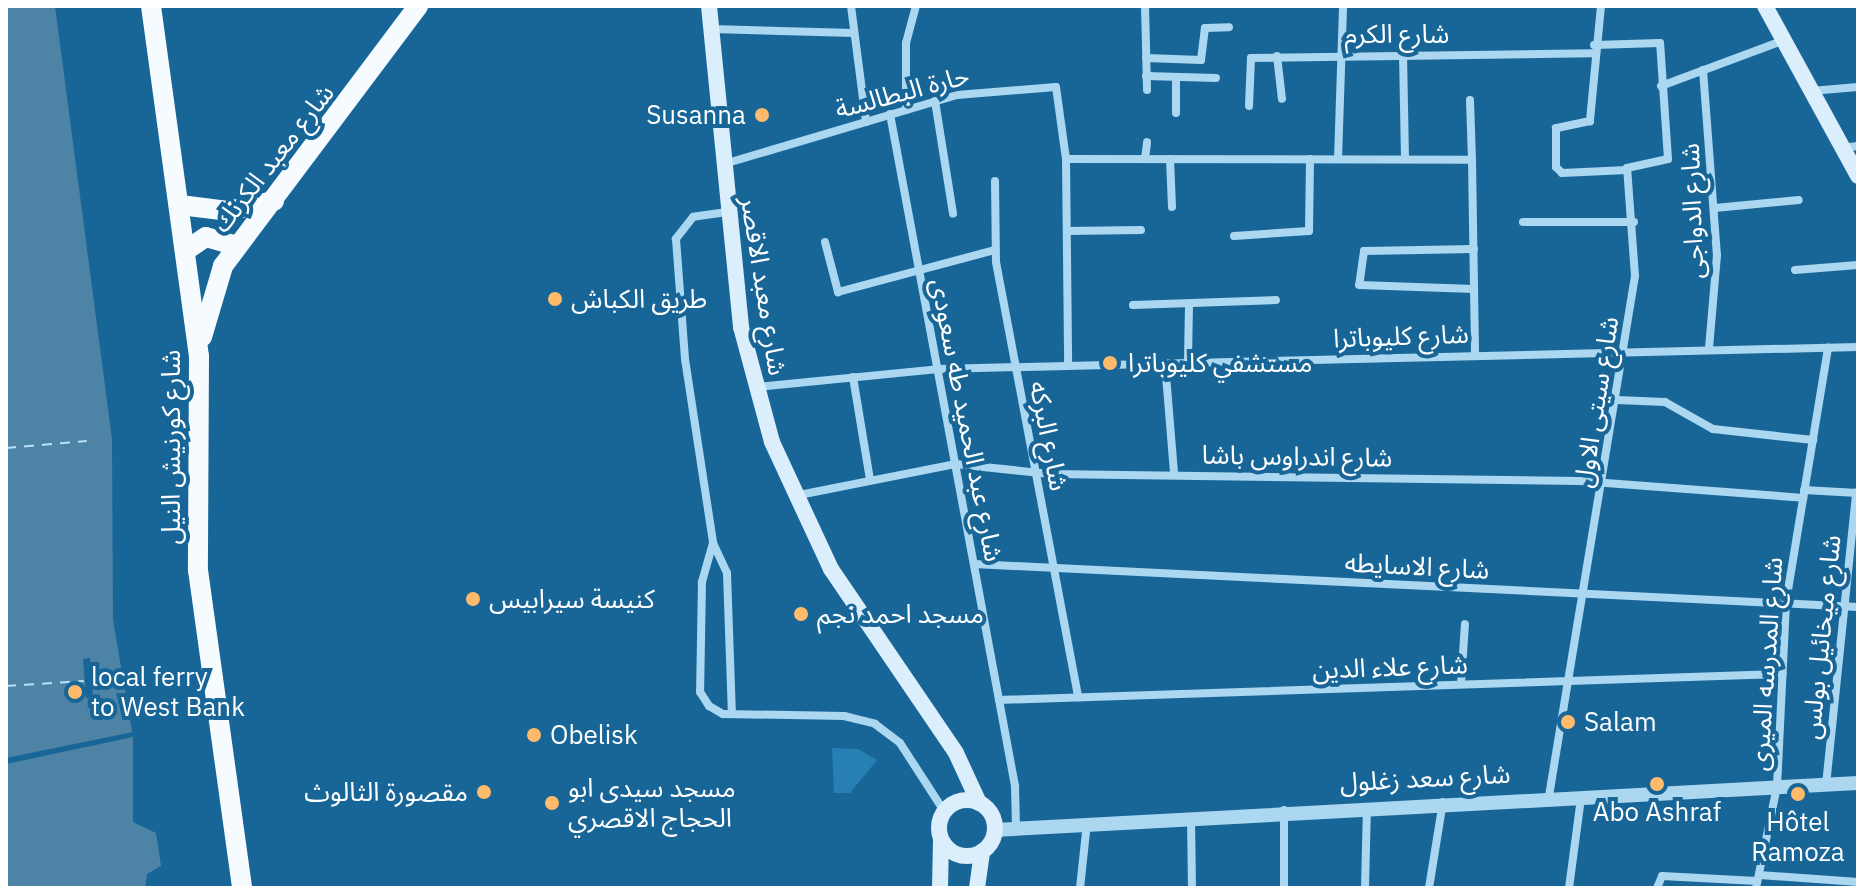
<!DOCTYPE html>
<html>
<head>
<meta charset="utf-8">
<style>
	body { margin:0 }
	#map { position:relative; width:1864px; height:894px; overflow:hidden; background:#186698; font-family:"IBM Plex Sans","Noto Sans Arabic",sans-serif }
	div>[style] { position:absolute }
	.green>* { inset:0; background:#2780b4 }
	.water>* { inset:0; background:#4d83a5 }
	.pier>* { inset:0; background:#186698 }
	.ferry>* { height:2px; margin-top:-1px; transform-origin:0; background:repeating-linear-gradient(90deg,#bce2f8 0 10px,transparent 0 18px) }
	.minor>* { height:8px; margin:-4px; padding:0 4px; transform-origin:4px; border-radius:4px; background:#abd7f1 }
	.tertiary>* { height:14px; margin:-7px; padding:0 7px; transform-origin:7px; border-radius:7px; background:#abd7f1 }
	.secondary>* { height:16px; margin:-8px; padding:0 8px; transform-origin:8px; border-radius:8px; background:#daeefc }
	.secondary>.ring { margin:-8px; padding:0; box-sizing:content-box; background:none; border:16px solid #daeefc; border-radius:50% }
	.primary>* { height:20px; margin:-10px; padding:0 10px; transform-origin:10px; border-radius:10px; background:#f5fbff }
	.dots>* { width:22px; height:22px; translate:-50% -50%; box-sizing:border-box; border:4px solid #186698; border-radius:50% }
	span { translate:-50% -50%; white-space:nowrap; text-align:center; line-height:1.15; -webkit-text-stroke:8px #186698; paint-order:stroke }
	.street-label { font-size:26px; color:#fff }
	.poi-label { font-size:26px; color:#fff }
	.right { translate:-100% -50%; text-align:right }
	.left { translate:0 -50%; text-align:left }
	.frame { position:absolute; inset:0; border:8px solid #fff; pointer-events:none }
</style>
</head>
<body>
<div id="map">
	<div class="green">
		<div style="clip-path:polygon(832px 748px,858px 749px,877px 760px,850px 793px,834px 793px)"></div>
	</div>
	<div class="water">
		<div style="clip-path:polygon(6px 6px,55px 6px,112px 439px,113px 620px,133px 737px,133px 822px,156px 833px,161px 866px,147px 874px,145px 888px,6px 888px)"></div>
	</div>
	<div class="pier">
		<div style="clip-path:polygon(90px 658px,92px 676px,123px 672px,124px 677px,92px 683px,93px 697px,86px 698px,83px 659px)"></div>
		<div style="clip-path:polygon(133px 732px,133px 737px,6px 764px,6px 758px)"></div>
	</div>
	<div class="ferry">
		<div style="left:6px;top:448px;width:81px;rotate:-4.9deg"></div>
		<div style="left:6px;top:686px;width:78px;rotate:-3.7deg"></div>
	</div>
	<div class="minor">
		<div style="left:851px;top:6px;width:117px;rotate:82.6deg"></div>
		<div style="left:1145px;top:6px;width:84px;rotate:88.6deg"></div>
		<div style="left:1601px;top:6px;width:116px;rotate:95.5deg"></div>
		<div style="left:1590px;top:121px;width:35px;rotate:168deg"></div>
		<div style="left:1556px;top:128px;width:39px;rotate:90deg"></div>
		<div style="left:1556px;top:167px;width:8px;rotate:45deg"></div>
		<div style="left:1562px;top:173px;width:65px;rotate:-2.6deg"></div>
		<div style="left:712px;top:29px;width:142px;rotate:1.6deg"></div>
		<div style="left:1403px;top:54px;width:105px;rotate:88.9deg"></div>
		<div style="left:1277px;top:56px;width:43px;rotate:83.4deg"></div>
		<div style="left:1146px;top:58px;width:55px;rotate:2.1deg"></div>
		<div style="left:1201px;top:60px;width:32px;rotate:-83deg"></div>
		<div style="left:1205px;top:28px;width:24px;rotate:-2deg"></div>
		<div style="left:1703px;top:70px;width:186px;rotate:85.7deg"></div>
		<div style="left:1717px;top:255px;width:94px;rotate:94.9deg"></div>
		<div style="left:1146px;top:76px;width:70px;rotate:1.6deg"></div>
		<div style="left:1176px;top:77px;width:36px;rotate:90deg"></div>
		<div style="left:1661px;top:86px;width:126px;rotate:-20.4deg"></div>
		<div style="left:1811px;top:91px;width:47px;rotate:-4.9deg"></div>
		<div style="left:1470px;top:100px;width:60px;rotate:88.1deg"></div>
		<div style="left:935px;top:101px;width:114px;rotate:80.9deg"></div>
		<div style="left:1249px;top:106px;width:48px;rotate:-87.6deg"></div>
		<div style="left:1251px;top:58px;width:342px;rotate:-0.8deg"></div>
		<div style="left:906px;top:110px;width:67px;rotate:-90deg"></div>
		<div style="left:906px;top:43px;width:38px;rotate:-75deg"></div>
		<div style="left:890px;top:114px;width:684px;rotate:79.46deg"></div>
		<div style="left:1015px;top:786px;width:42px;rotate:88.6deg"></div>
		<div style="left:1841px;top:148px;width:17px;rotate:-7deg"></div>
		<div style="left:1066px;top:159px;width:406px;rotate:0.1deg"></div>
		<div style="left:1472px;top:160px;width:194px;rotate:89.1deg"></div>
		<div style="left:1145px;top:159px;width:17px;rotate:-83deg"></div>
		<div style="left:1170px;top:159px;width:48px;rotate:87.6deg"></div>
		<div style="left:1338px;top:159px;width:153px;rotate:-88.1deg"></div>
		<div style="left:724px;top:164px;width:243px;rotate:-16.5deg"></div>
		<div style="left:957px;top:95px;width:99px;rotate:-4.6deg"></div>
		<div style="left:1056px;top:87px;width:73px;rotate:82.1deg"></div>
		<div style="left:1066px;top:159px;width:206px;rotate:89.4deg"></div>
		<div style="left:995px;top:181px;width:81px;rotate:89.3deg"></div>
		<div style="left:996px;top:262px;width:443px;rotate:79.3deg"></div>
		<div style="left:1715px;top:208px;width:84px;rotate:-5.4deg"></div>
		<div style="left:727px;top:212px;width:34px;rotate:172deg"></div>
		<div style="left:693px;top:217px;width:28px;rotate:128deg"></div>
		<div style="left:676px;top:239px;width:120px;rotate:85.7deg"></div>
		<div style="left:685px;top:359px;width:186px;rotate:81.3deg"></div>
		<div style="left:713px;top:543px;width:33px;rotate:65deg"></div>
		<div style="left:727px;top:573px;width:141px;rotate:88deg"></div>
		<div style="left:1523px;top:222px;width:111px"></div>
		<div style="left:1067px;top:231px;width:74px;rotate:-0.8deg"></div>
		<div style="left:1234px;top:236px;width:75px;rotate:-3.8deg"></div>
		<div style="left:1309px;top:231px;width:72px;rotate:-89.2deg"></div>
		<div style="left:825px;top:242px;width:52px;rotate:75.4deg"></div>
		<div style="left:838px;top:292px;width:163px;rotate:-15deg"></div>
		<div style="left:1474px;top:249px;width:110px;rotate:179deg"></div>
		<div style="left:1364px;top:251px;width:34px;rotate:98deg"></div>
		<div style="left:1359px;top:285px;width:115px;rotate:2deg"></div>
		<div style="left:1795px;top:270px;width:63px;rotate:-4.5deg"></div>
		<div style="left:1133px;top:305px;width:143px;rotate:-2deg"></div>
		<div style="left:1188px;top:362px;width:55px;rotate:-89deg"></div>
		<div style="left:1165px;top:363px;width:110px;rotate:85.3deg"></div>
		<div style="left:853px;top:377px;width:104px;rotate:80.6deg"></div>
		<div style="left:756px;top:387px;width:183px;rotate:-5.6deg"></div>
		<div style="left:938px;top:369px;width:920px;rotate:-1.37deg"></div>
		<div style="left:1617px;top:400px;width:48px;rotate:2.4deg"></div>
		<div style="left:1665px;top:402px;width:55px;rotate:29.4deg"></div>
		<div style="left:1713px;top:429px;width:101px;rotate:6.3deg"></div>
		<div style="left:1804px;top:490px;width:54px;rotate:3.2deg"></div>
		<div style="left:794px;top:496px;width:164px;rotate:-11.2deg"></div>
		<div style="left:955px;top:464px;width:96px;rotate:6deg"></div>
		<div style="left:1050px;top:474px;width:529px;rotate:0.76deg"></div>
		<div style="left:1579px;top:481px;width:225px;rotate:4.3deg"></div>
		<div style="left:713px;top:543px;width:41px;rotate:105.8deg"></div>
		<div style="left:702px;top:582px;width:110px;rotate:91deg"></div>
		<div style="left:700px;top:692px;width:17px;rotate:57deg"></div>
		<div style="left:709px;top:706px;width:16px;rotate:30deg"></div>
		<div style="left:723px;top:714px;width:121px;rotate:0.9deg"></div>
		<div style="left:844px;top:716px;width:32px;rotate:14deg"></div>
		<div style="left:875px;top:724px;width:31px;rotate:37deg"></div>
		<div style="left:900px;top:743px;width:81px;rotate:57.1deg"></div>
		<div style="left:974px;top:564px;width:885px;rotate:2.78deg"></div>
		<div style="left:1461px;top:684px;width:60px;rotate:-86.2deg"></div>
		<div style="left:999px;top:700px;width:784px;rotate:-1.9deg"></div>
		<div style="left:1826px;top:785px;width:294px;rotate:-84.1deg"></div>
		<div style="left:1549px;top:796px;width:527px;rotate:-80.61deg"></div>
		<div style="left:1635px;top:276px;width:108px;rotate:-94.2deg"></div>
		<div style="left:1627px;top:168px;width:42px;rotate:-12.4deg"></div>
		<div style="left:1668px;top:159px;width:116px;rotate:-93.9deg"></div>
		<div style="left:1660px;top:43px;width:66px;rotate:178.3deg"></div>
		<div style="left:1284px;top:810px;width:78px;rotate:90deg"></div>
		<div style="left:1191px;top:817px;width:71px;rotate:89.2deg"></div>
		<div style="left:1759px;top:875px;width:99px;rotate:4deg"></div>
		<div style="left:1080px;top:888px;width:65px;rotate:-83.9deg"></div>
		<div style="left:1365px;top:888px;width:81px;rotate:-88.6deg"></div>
		<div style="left:1429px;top:888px;width:87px;rotate:-80.8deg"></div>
		<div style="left:1569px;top:888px;width:91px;rotate:-82.4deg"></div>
		<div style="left:1657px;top:888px;width:13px;rotate:-67deg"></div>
		<div style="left:1662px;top:876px;width:95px;rotate:3deg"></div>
		<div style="left:1756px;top:888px;width:103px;rotate:-78.3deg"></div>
		<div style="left:1777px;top:787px;width:185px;rotate:-87.2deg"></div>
		<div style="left:1786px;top:602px;width:258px;rotate:-80.6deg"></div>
	</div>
	<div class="tertiary">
		<div style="left:995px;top:830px;width:864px;rotate:-3.12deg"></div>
	</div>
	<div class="secondary">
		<div style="left:709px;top:6px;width:323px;rotate:84.3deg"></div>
		<div style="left:741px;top:327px;width:119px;rotate:74.9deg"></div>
		<div style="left:772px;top:442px;width:140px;rotate:65.1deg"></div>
		<div style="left:831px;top:569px;width:222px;rotate:55.8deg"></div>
		<div style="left:956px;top:753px;width:55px;rotate:65.3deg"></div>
		<div style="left:1765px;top:6px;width:194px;rotate:61.3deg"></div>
		<div class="ring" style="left:939px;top:800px;width:40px;height:40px"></div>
		<div style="left:940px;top:888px;width:47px;rotate:-88.8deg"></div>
		<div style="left:977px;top:888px;width:37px;rotate:-82deg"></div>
	</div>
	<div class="primary">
		<div style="left:151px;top:6px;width:353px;rotate:82.2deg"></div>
		<div style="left:199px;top:356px;width:214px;rotate:90.3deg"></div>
		<div style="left:198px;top:570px;width:321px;rotate:82.1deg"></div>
		<div style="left:180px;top:205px;width:48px;rotate:7.1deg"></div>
		<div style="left:228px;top:211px;width:47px;rotate:-12.3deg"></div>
		<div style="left:185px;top:251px;width:25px;rotate:-34deg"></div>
		<div style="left:206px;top:237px;width:32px;rotate:16deg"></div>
		<div style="left:202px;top:337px;width:74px;rotate:-73.5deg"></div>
		<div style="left:223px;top:266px;width:325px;rotate:-53.1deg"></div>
	</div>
	<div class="dots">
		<div style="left:762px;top:115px;background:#ffbb6b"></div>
		<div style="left:555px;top:299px;background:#ffbb6b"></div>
		<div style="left:1110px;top:363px;background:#ffbb6b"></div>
		<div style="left:473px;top:599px;background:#ffbb6b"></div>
		<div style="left:801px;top:614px;background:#ffbb6b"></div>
		<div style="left:75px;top:692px;background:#ffbb6b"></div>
		<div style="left:1568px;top:722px;background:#ffbb6b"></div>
		<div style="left:534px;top:735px;background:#ffbb6b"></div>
		<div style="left:1657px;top:784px;background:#ffbb6b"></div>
		<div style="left:484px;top:792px;background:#ffbb6b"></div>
		<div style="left:1798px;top:794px;background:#ffbb6b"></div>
		<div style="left:552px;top:803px;background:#ffbb6b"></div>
	</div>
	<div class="street-label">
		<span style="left:1397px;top:34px">شارع الكرم</span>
		<span style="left:902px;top:92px;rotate:-15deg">حارة البطالسة</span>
		<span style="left:273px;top:158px;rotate:-52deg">شارع معبد الكرنك</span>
		<span style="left:1692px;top:211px;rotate:-92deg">شارع الدواجى</span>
		<span style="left:764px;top:286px;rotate:81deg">شارع معبد الاقصر</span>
		<span style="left:1401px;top:336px;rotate:-2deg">شارع كليوباترا</span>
		<span style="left:1596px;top:402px;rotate:-81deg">شارع سيتى الاول</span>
		<span style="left:967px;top:420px;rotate:79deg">شارع عبد الحميد طه سعودى</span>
		<span style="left:1049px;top:436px;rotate:79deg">شارع البركه</span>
		<span style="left:171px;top:447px;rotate:-90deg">شارع كورنيش النيل</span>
		<span style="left:1297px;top:456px;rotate:1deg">شارع اندراوس باشا</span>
		<span style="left:1417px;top:566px;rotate:3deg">شارع الاسايطه</span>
		<span style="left:1821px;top:637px;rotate:-84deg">شارع ميخائيل بولس</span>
		<span style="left:1766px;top:664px;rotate:-86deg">شارع المدرسه الميرى</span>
		<span style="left:1390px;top:667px;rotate:-2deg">شارع علاء الدين</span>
		<span style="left:1425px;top:778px;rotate:-3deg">شارع سعد زغلول</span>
	</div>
	<div class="poi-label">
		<span class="right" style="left:746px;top:115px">Susanna</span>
		<span class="left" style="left:571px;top:299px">طريق الكباش</span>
		<span class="left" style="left:1128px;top:363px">مستشفي كليوباترا</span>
		<span class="left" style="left:489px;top:599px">كنيسة سيرابيس</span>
		<span class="left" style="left:817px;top:614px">مسجد احمد نجم</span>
		<span class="left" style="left:91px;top:692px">local ferry<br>to West Bank</span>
		<span class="left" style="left:1584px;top:722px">Salam</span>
		<span class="left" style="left:550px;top:735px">Obelisk</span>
		<span class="left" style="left:568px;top:803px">مسجد سيدى ابو<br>الحجاج الاقصري</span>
		<span class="right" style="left:468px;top:792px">مقصورة الثالوث</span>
		<span style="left:1657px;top:812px">Abo Ashraf</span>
		<span style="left:1798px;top:837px">Hôtel<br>Ramoza</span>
	</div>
	<div class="frame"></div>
</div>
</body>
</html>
